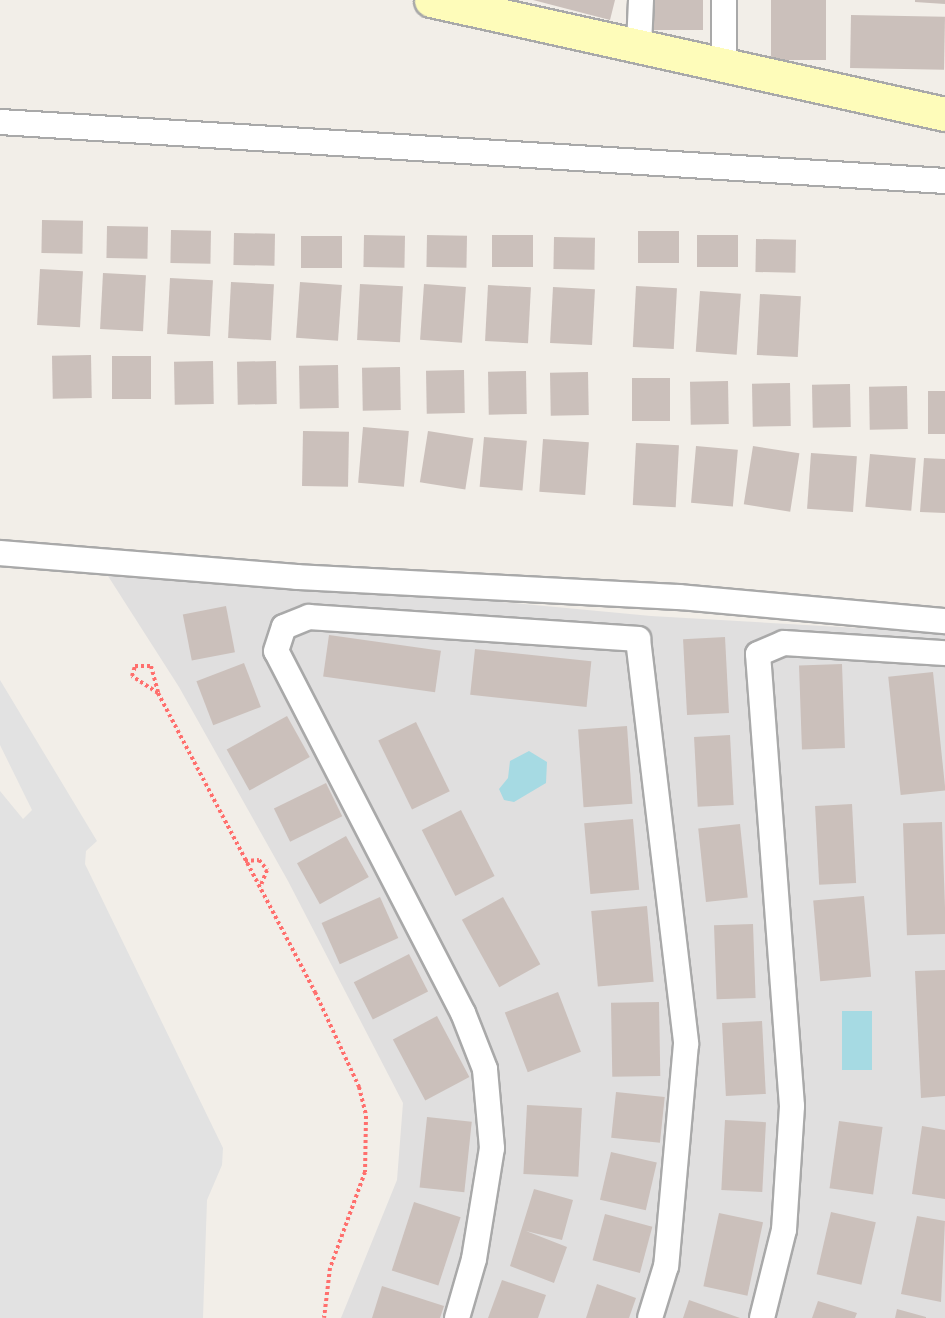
<!DOCTYPE html>
<html>
<head>
<meta charset="utf-8">
<style>
	body { margin:0 }
	#map { position:relative; width:945px; height:1318px; overflow:hidden; background:#f2eee8; font-family:"Varela Round",sans-serif }
	div>[style] { position:absolute }
	.residential>* { inset:0; background:#e0dfdf }
	.parking>* { inset:0; background:#e2e2e2 }
	.water>* { inset:0; background:#a6dae3; transform-origin:0 0 }
	.building>* { inset:0; background:#cbc0bb; transform-origin:0 0 }
	.path>* { height:4px; margin-top:-2px; transform-origin:0; background:repeating-linear-gradient(90deg,#ff6f6d 0 3px,transparent 0 6px) }
	.roads { filter:drop-shadow(2px 0 #a9a9a9) drop-shadow(-2px 0 #a9a9a9) drop-shadow(0 2px #a9a9a9) drop-shadow(0 -2px #a9a9a9) }
	.street>* { height:24px; margin:-12px; padding:0 12px; transform-origin:12px; border-radius:12px; background:#fff }
	.secondary>* { height:33px; margin:-16.5px; padding:0 16.5px; transform-origin:16.5px; border-radius:16.5px; background:#fefcba }
	span { translate:-50% -50%; white-space:nowrap; text-align:center; line-height:1.15; -webkit-text-stroke:4.5px #fff; paint-order:stroke }
</style>
</head>
<body>
<div id="map">
	<div class="residential">
		<div style="clip-path:polygon(108px 576px,334px 586px,651px 616px,945px 633px,945px 1318px,341px 1318px,397px 1180px,403px 1103px,288px 881px,179px 687px)"></div>
	</div>
	<div class="parking">
		<div style="clip-path:polygon(0 680px,97px 841px,86px 851px,85px 864px,223px 1148px,222px 1165px,207px 1200px,203px 1318px,0 1318px,0 791px,23px 819px,32px 810px,0 745px)"></div>
	</div>
	<div class="water">
		<div style="clip-path:polygon(529px 751px,547px 762px,546px 783px,514px 802px,504px 800px,499px 789px,508px 778px,510px 761px)"></div>
		<div style="left:842px;top:1011px;width:30px;height:59px"></div>
	</div>
	<div class="building">
		<div style="clip-path:polygon(533px 0,615px 0,610px 20px)"></div>
		<div style="left:651px;top:0;width:52px;height:30px"></div>
		<div style="left:771px;top:0;width:55px;height:60px"></div>
		<div style="clip-path:polygon(915px 0,945px 0,945px 4px,915px 2px)"></div>
		<div style="left:851px;top:15px;width:94px;height:53px;rotate:1deg"></div>
		<div style="left:42px;top:220px;width:41px;height:33px;rotate:1deg"></div>
		<div style="left:107px;top:226px;width:41px;height:32px;rotate:1deg"></div>
		<div style="left:171px;top:230px;width:40px;height:33px;rotate:1deg"></div>
		<div style="left:638px;top:231px;width:41px;height:32px"></div>
		<div style="left:234px;top:233px;width:41px;height:32px;rotate:1deg"></div>
		<div style="left:364px;top:235px;width:41px;height:32px;rotate:1deg"></div>
		<div style="left:427px;top:235px;width:40px;height:32px;rotate:1deg"></div>
		<div style="left:492px;top:235px;width:41px;height:32px"></div>
		<div style="left:697px;top:235px;width:41px;height:32px"></div>
		<div style="left:301px;top:236px;width:41px;height:32px"></div>
		<div style="left:554px;top:237px;width:41px;height:32px;rotate:1deg"></div>
		<div style="left:756px;top:239px;width:40px;height:33px;rotate:1deg"></div>
		<div style="left:40px;top:269px;width:43px;height:56px;rotate:3deg"></div>
		<div style="left:103px;top:273px;width:43px;height:56px;rotate:3deg"></div>
		<div style="left:170px;top:278px;width:43px;height:56px;rotate:3deg"></div>
		<div style="left:231px;top:282px;width:43px;height:56px;rotate:3deg"></div>
		<div style="left:300px;top:282px;width:42px;height:56px;rotate:4deg"></div>
		<div style="left:360px;top:284px;width:43px;height:56px;rotate:3deg"></div>
		<div style="left:424px;top:284px;width:42px;height:56px;rotate:4deg"></div>
		<div style="left:488px;top:285px;width:43px;height:56px;rotate:3deg"></div>
		<div style="left:636px;top:286px;width:41px;height:61px;rotate:3deg"></div>
		<div style="left:553px;top:287px;width:42px;height:56px;rotate:3deg"></div>
		<div style="left:700px;top:291px;width:41px;height:61px;rotate:4deg"></div>
		<div style="left:760px;top:294px;width:41px;height:61px;rotate:3deg"></div>
		<div style="left:91px;top:355px;width:43px;height:39px;rotate:89deg"></div>
		<div style="left:112px;top:356px;width:39px;height:43px"></div>
		<div style="left:213px;top:361px;width:43px;height:39px;rotate:89deg"></div>
		<div style="left:276px;top:361px;width:43px;height:39px;rotate:89deg"></div>
		<div style="left:338px;top:365px;width:43px;height:39px;rotate:89deg"></div>
		<div style="left:400px;top:367px;width:43px;height:38px;rotate:89deg"></div>
		<div style="left:464px;top:370px;width:43px;height:38px;rotate:89deg"></div>
		<div style="left:526px;top:371px;width:43px;height:38px;rotate:89deg"></div>
		<div style="left:588px;top:372px;width:43px;height:38px;rotate:89deg"></div>
		<div style="left:632px;top:378px;width:38px;height:43px"></div>
		<div style="left:728px;top:381px;width:43px;height:38px;rotate:89deg"></div>
		<div style="left:790px;top:383px;width:43px;height:38px;rotate:89deg"></div>
		<div style="left:850px;top:384px;width:43px;height:38px;rotate:89deg"></div>
		<div style="left:907px;top:386px;width:43px;height:38px;rotate:89deg"></div>
		<div style="left:945px;top:391px;width:43px;height:17px;rotate:90deg"></div>
		<div style="left:363px;top:427px;width:46px;height:56px;rotate:5deg"></div>
		<div style="left:303px;top:431px;width:46px;height:55px;rotate:1deg"></div>
		<div style="left:428px;top:431px;width:46px;height:52px;rotate:9deg"></div>
		<div style="left:484px;top:437px;width:43px;height:50px;rotate:5deg"></div>
		<div style="left:543px;top:439px;width:46px;height:53px;rotate:4deg"></div>
		<div style="left:636px;top:443px;width:43px;height:62px;rotate:3deg"></div>
		<div style="left:696px;top:446px;width:42px;height:57px;rotate:5deg"></div>
		<div style="left:753px;top:446px;width:47px;height:59px;rotate:9deg"></div>
		<div style="left:811px;top:453px;width:46px;height:56px;rotate:4deg"></div>
		<div style="left:870px;top:454px;width:46px;height:53px;rotate:5deg"></div>
		<div style="clip-path:polygon(924px 458px,945px 459px,945px 513px,920px 512px)"></div>
		<div style="left:226px;top:606px;width:47px;height:44px;rotate:79deg"></div>
		<div style="left:329px;top:635px;width:113px;height:42px;rotate:8deg"></div>
		<div style="left:725px;top:637px;width:76px;height:42px;rotate:87deg"></div>
		<div style="left:475px;top:649px;width:117px;height:46px;rotate:6deg"></div>
		<div style="left:244px;top:663px;width:47px;height:51px;rotate:69deg"></div>
		<div style="left:842px;top:664px;width:84px;height:43px;rotate:88deg"></div>
		<div style="left:933px;top:672px;width:119px;height:45px;rotate:84deg"></div>
		<div style="left:287px;top:716px;width:47px;height:69px;rotate:61deg"></div>
		<div style="left:416px;top:722px;width:77px;height:42px;rotate:64deg"></div>
		<div style="left:627px;top:726px;width:78px;height:49px;rotate:86deg"></div>
		<div style="left:730px;top:735px;width:70px;height:36px;rotate:87deg"></div>
		<div style="left:326px;top:783px;width:37px;height:58px;rotate:64deg"></div>
		<div style="left:852px;top:804px;width:79px;height:37px;rotate:87deg"></div>
		<div style="left:461px;top:810px;width:74px;height:44px;rotate:63deg"></div>
		<div style="left:633px;top:819px;width:71px;height:49px;rotate:85deg"></div>
		<div style="left:942px;top:822px;width:112px;height:39px;rotate:88deg"></div>
		<div style="left:740px;top:824px;width:74px;height:42px;rotate:84deg"></div>
		<div style="left:346px;top:836px;width:47px;height:56px;rotate:61deg"></div>
		<div style="left:864px;top:896px;width:81px;height:51px;rotate:85deg"></div>
		<div style="left:380px;top:897px;width:45px;height:64px;rotate:66deg"></div>
		<div style="left:503px;top:897px;width:77px;height:47px;rotate:61deg"></div>
		<div style="left:647px;top:906px;width:76px;height:56px;rotate:85deg"></div>
		<div style="left:753px;top:924px;width:74px;height:39px;rotate:88deg"></div>
		<div style="left:409px;top:954px;width:42px;height:62px;rotate:63deg"></div>
		<div style="clip-path:polygon(945px 970px,945px 1096px,921px 1098px,915px 971px)"></div>
		<div style="left:558px;top:992px;width:64px;height:57px;rotate:69deg"></div>
		<div style="left:659px;top:1002px;width:74px;height:48px;rotate:89deg"></div>
		<div style="left:437px;top:1016px;width:69px;height:50px;rotate:62deg"></div>
		<div style="left:762px;top:1021px;width:73px;height:40px;rotate:87deg"></div>
		<div style="left:616px;top:1092px;width:49px;height:46px;rotate:6deg"></div>
		<div style="left:527px;top:1105px;width:55px;height:69px;rotate:3deg"></div>
		<div style="left:427px;top:1117px;width:45px;height:71px;rotate:6deg"></div>
		<div style="left:725px;top:1120px;width:41px;height:70px;rotate:3deg"></div>
		<div style="left:839px;top:1121px;width:44px;height:68px;rotate:8deg"></div>
		<div style="clip-path:polygon(922px 1126px,945px 1130px,945px 1199px,912px 1194px)"></div>
		<div style="left:611px;top:1152px;width:47px;height:49px;rotate:13deg"></div>
		<div style="clip-path:polygon(534px 1189px,573px 1200px,562px 1240px,526px 1231px,567px 1247px,554px 1283px,510px 1266px)"></div>
		<div style="left:414px;top:1202px;width:49px;height:72px;rotate:18deg"></div>
		<div style="left:831px;top:1212px;width:46px;height:64px;rotate:13deg"></div>
		<div style="left:719px;top:1213px;width:45px;height:75px;rotate:12deg"></div>
		<div style="left:605px;top:1214px;width:49px;height:48px;rotate:15deg"></div>
		<div style="clip-path:polygon(917px 1216px,945px 1221px,941px 1302px,901px 1294px)"></div>
		<div style="clip-path:polygon(502px 1280px,546px 1295px,538px 1318px,488px 1318px)"></div>
		<div style="clip-path:polygon(597px 1284px,636px 1298px,629px 1318px,586px 1318px)"></div>
		<div style="clip-path:polygon(382px 1286px,444px 1306px,440px 1318px,372px 1318px)"></div>
		<div style="clip-path:polygon(689px 1300px,740px 1318px,683px 1318px)"></div>
		<div style="clip-path:polygon(818px 1301px,857px 1313px,855px 1318px,812px 1318px)"></div>
		<div style="clip-path:polygon(897px 1309px,926px 1317px,926px 1318px,895px 1318px)"></div>
	</div>
	<div class="path">
		<div style="left:158px;top:693px;width:31px;rotate:-147deg"></div>
		<div style="left:132px;top:676px;width:10px;rotate:-73deg"></div>
		<div style="left:135px;top:666px;width:16px"></div>
		<div style="left:151px;top:666px;width:28px;rotate:75deg"></div>
		<div style="left:158px;top:693px;width:338px;rotate:62.3deg"></div>
		<div style="left:315px;top:992px;width:105px;rotate:65.1deg"></div>
		<div style="left:359px;top:1087px;width:30px;rotate:76deg"></div>
		<div style="left:366px;top:1116px;width:56px;rotate:91deg"></div>
		<div style="left:365px;top:1172px;width:102px;rotate:110deg"></div>
		<div style="left:330px;top:1268px;width:50px;rotate:96.8deg"></div>
		<div style="left:245px;top:861px;width:14px;rotate:-4deg"></div>
		<div style="left:259px;top:860px;width:13px;rotate:51deg"></div>
		<div style="left:267px;top:870px;width:18px;rotate:112deg"></div>
	</div>
	<div class="roads">
		<div class="street">
			<div style="left:724px;top:0;width:65px;rotate:90deg"></div>
			<div style="left:639px;top:46px;width:46px;rotate:-87.5deg"></div>
			<div style="left:0;top:122px;width:947px;rotate:3.57deg"></div>
			<div style="left:0;top:553px;width:298px;rotate:4.6deg"></div>
			<div style="left:297px;top:577px;width:383px;rotate:3deg"></div>
			<div style="left:679px;top:597px;width:267px;rotate:5.2deg"></div>
			<div style="left:457px;top:1318px;width:61px;rotate:-73.9deg"></div>
			<div style="left:474px;top:1259px;width:112px;rotate:-80.8deg"></div>
			<div style="left:492px;top:1148px;width:79px;rotate:-95.1deg"></div>
			<div style="left:485px;top:1069px;width:60px;rotate:-111.4deg"></div>
			<div style="left:463px;top:1013px;width:407px;rotate:-117.3deg"></div>
			<div style="left:276px;top:651px;width:25px;rotate:-72deg"></div>
			<div style="left:284px;top:627px;width:27px;rotate:-22deg"></div>
			<div style="left:309px;top:617px;width:330px;rotate:3.8deg"></div>
			<div style="left:638px;top:639px;width:408px;rotate:83.2deg"></div>
			<div style="left:686px;top:1044px;width:223px;rotate:95.1deg"></div>
			<div style="left:666px;top:1266px;width:54px;rotate:107.1deg"></div>
			<div style="left:762px;top:1318px;width:91px;rotate:-76deg"></div>
			<div style="left:784px;top:1230px;width:124px;rotate:-86.3deg"></div>
			<div style="left:792px;top:1106px;width:453px;rotate:-94.3deg"></div>
			<div style="left:758px;top:654px;width:28px;rotate:-23deg"></div>
			<div style="left:784px;top:643px;width:161px;rotate:3.6deg"></div>
		</div>
		<div class="secondary">
			<div style="left:431px;top:0;width:526px;rotate:12.51deg"></div>
		</div>
	</div>
</div>
</body>
</html>
